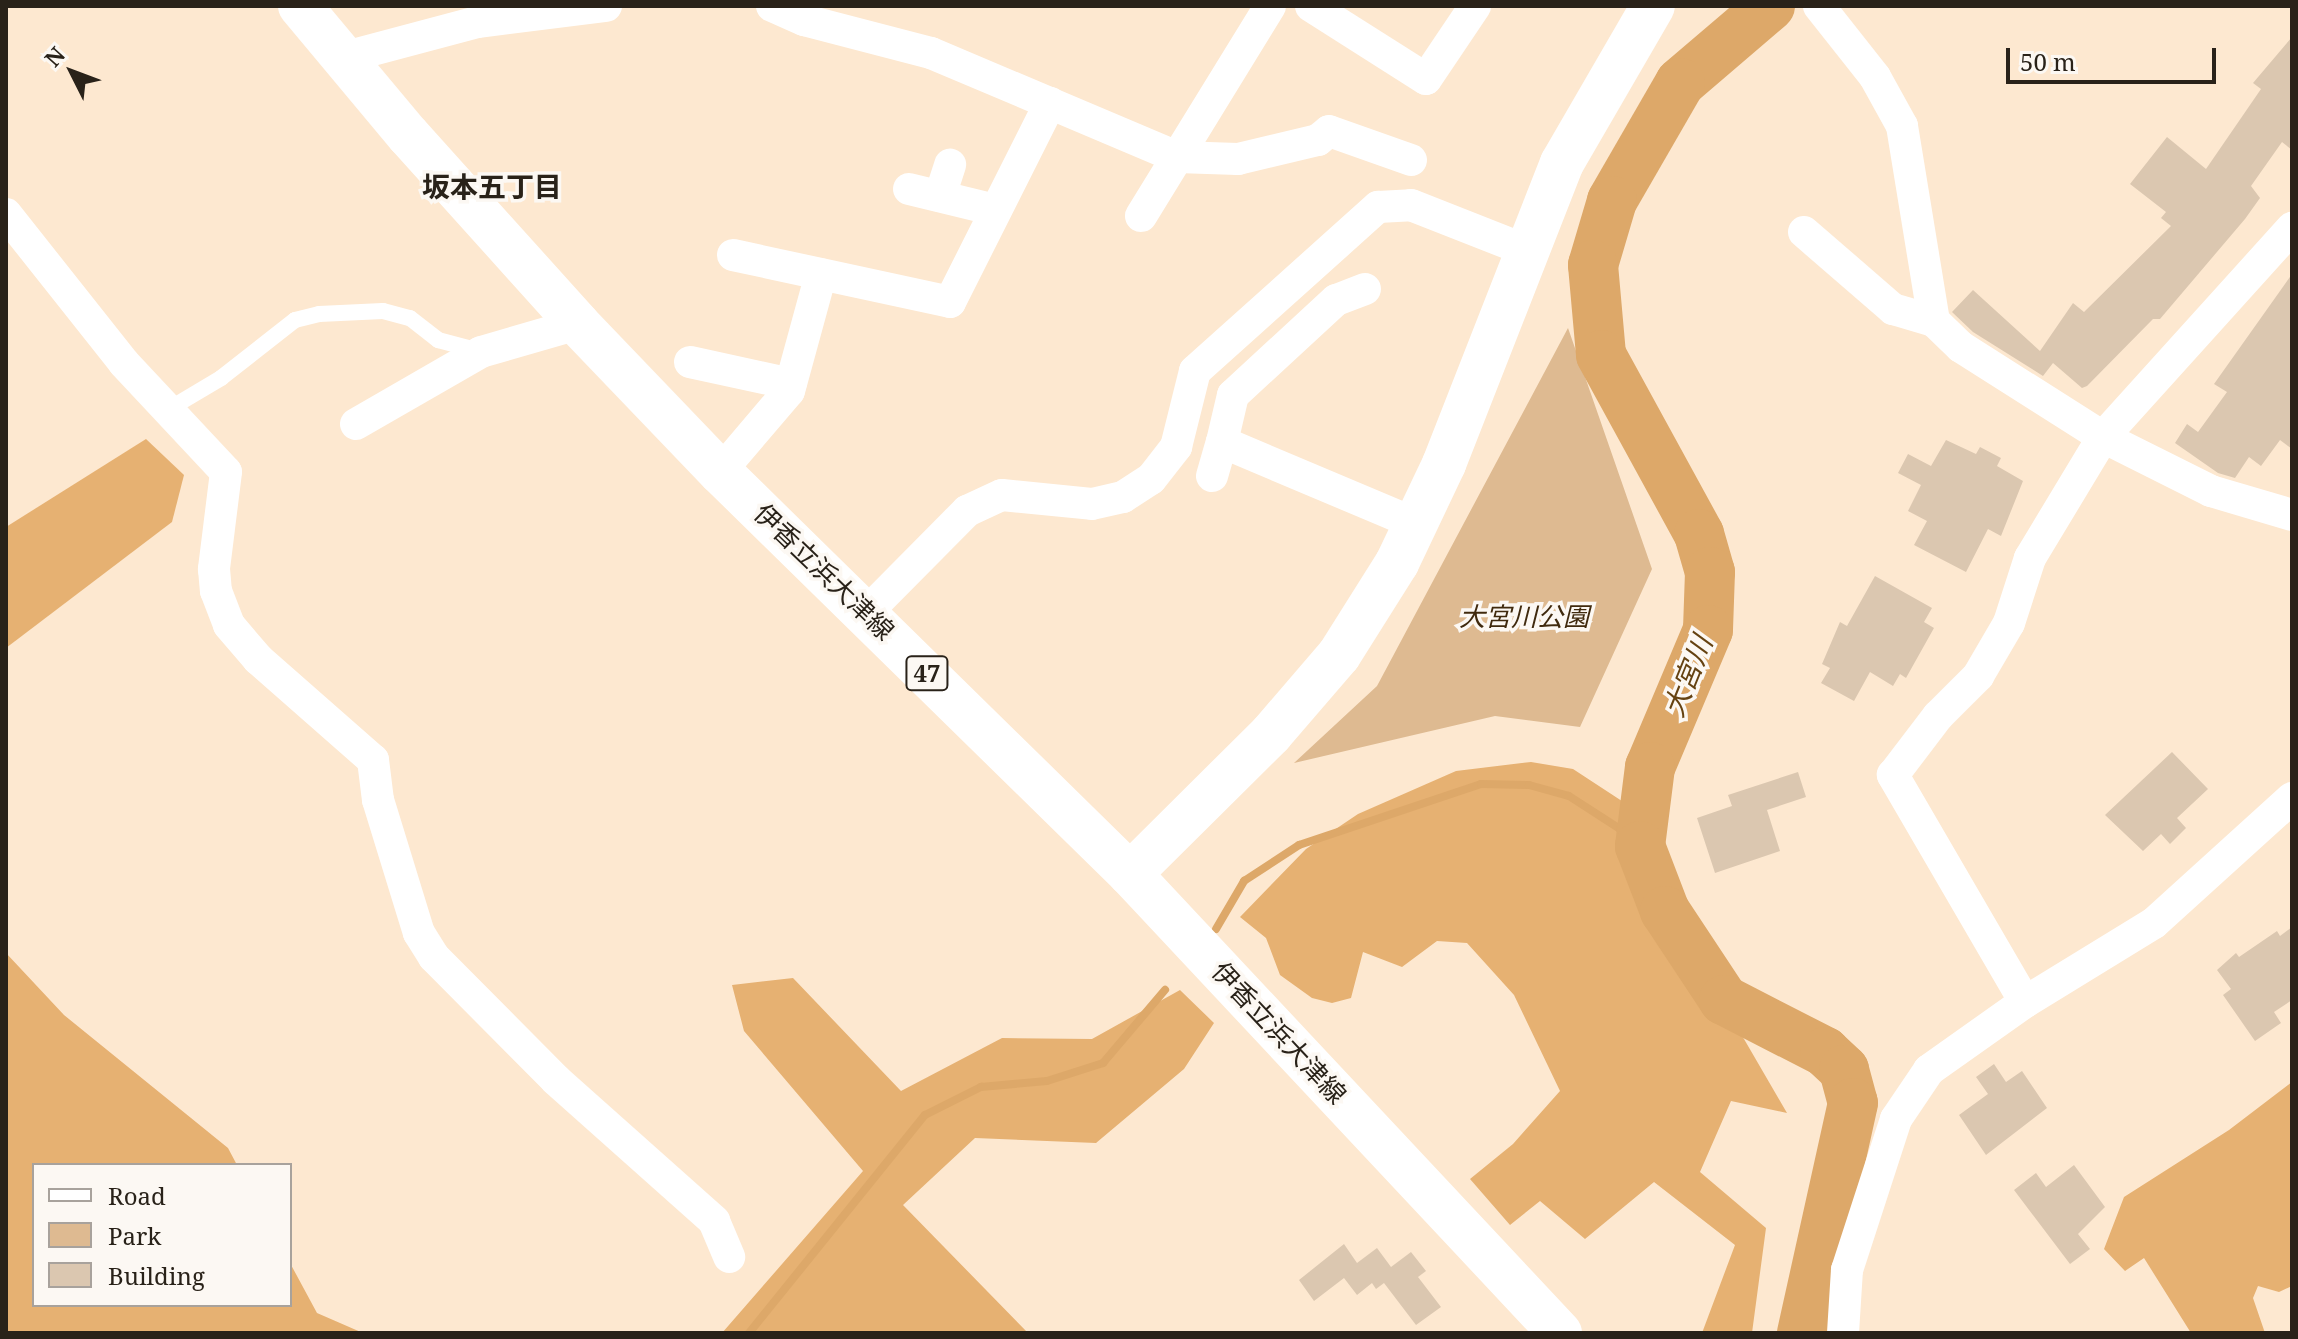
<!DOCTYPE html>
<html>
<head>
<meta charset="utf-8">
<style>
	body { margin:0 }
	#map { position:relative; width:2298px; height:1339px; overflow:hidden; background:#fde8d0; font-family:"Noto Serif","Noto Sans JP",serif }
	div>[style] { position:absolute }
	.green>* { inset:0; background:#deba91 }
	.forest>* { inset:0; background:#e6b172 }
	.stream>* { height:8px; margin:-4px; padding:0 4px; transform-origin:4px; border-radius:4px; background:#dda869 }
	.river>* { height:50px; margin:-25px; padding:0 25px; transform-origin:25px; border-radius:25px; background:#dda869 }
	.building>* { inset:0; background:#dbc7b0 }
	.lane>* { height:16px; margin:-8px; padding:0 8px; transform-origin:8px; border-radius:8px; background:#fff }
	.street>* { height:32px; margin:-16px; padding:0 16px; transform-origin:16px; border-radius:16px; background:#fff }
	.secondary>* { height:44px; margin:-22px; padding:0 22px; transform-origin:22px; border-radius:22px; background:#fff }
	.primary>* { height:44px; margin:-22px; padding:0 22px; transform-origin:22px; border-radius:22px; background:#fff }
	span { translate:-50% -50%; white-space:nowrap; text-align:center; line-height:1.15; -webkit-text-stroke:7px #fcf8f3; paint-order:stroke }
	.shield-label span { padding:2px 6px; background:#fcf8f3; border:2px solid; border-radius:6px; -webkit-text-stroke-width:0 }
	.shield-label { font-size:24px; color:#292219; font-weight:700 }
	.street-label { font-size:26px; color:#292219 }
	.park-label { font-size:26px; color:#402a0e; font-style:italic }
	.neighbourhood-label { font-size:28px; color:#292219; font-weight:700 }
	.water-label { font-size:28px; color:#654211; font-style:italic }
	.frame { position:absolute; inset:0; border:8px solid #292219; pointer-events:none }
	.legend { position:absolute; left:32px; top:1163px; width:260px; height:144px; box-sizing:border-box; background:#fcf8f3; border:2px solid #a8a29c; margin:0; padding:10px 14px; list-style:none; font-size:24px; color:#292219 }
	.legend li { display:flex; align-items:center; gap:16px; height:40px }
	.legend b { width:40px; border:2px solid #a8a29c }
	.north { position:absolute; left:32px; top:32px; width:80px; height:80px; -webkit-text-stroke:6px #fcf8f3; paint-order:stroke; rotate:312deg; font-size:22px; font-weight:700; line-height:32px; text-align:center; color:#292219 }
	.north::after { content:''; display:block; margin:auto; width:28px; height:36px; background:#292219; clip-path:polygon(50% 0,100% 100%,50% 72%,0 100%) }
	.scale { position:absolute; left:2006px; top:48px; width:210px; height:36px; box-sizing:border-box; border:4px solid #292219; border-top:0; padding-left:10px; font-size:24px; line-height:28px; white-space:nowrap; color:#292219; -webkit-text-stroke:6px #fcf8f3; paint-order:stroke }
</style>
</head>
<body>
<div id="map">
	<div class="green">
		<div style="clip-path:polygon(1568px 328px,1652px 569px,1580px 727px,1495px 716px,1294px 763px,1377px 686px)"></div>
	</div>
	<div class="forest">
		<div style="clip-path:polygon(146px 439px,184px 475px,172px 522px,6px 648px,6px 527px)"></div>
		<div style="clip-path:polygon(1531px 762px,1573px 769px,1628px 805px,1626px 846px,1653px 915px,1744px 1039px,1787px 1113px,1731px 1101px,1700px 1172px,1766px 1228px,1752px 1333px,1702px 1333px,1735px 1245px,1654px 1182px,1585px 1239px,1540px 1201px,1510px 1225px,1470px 1179px,1513px 1144px,1560px 1091px,1514px 995px,1467px 943px,1437px 941px,1402px 967px,1363px 952px,1351px 998px,1332px 1003px,1312px 998px,1280px 975px,1266px 938px,1240px 917px,1306px 849px,1358px 814px,1456px 771px)"></div>
		<div style="clip-path:polygon(6px 953px,64px 1015px,228px 1148px,237px 1165px,34px 1165px,34px 1305px,290px 1305px,290px 1263px,317px 1313px,363px 1333px,6px 1333px)"></div>
		<div style="clip-path:polygon(793px 978px,901px 1091px,1002px 1038px,1092px 1039px,1180px 990px,1214px 1023px,1184px 1069px,1096px 1143px,975px 1138px,903px 1205px,1028px 1333px,722px 1333px,863px 1171px,744px 1031px,732px 985px)"></div>
		<div style="clip-path:polygon(2292px 1082px,2292px 1286px,2279px 1292px,2258px 1286px,2253px 1298px,2265px 1333px,2191px 1333px,2144px 1258px,2125px 1271px,2104px 1249px,2124px 1197px,2229px 1130px)"></div>
	</div>
	<div class="stream">
		<div style="left:1216px;top:929px;width:56px;rotate:-59.7deg"></div>
		<div style="left:1244px;top:881px;width:66px;rotate:-33.2deg"></div>
		<div style="left:1299px;top:845px;width:192px;rotate:-18.5deg"></div>
		<div style="left:1481px;top:784px;width:48px;rotate:1.2deg"></div>
		<div style="left:1529px;top:785px;width:41px;rotate:15.4deg"></div>
		<div style="left:1569px;top:796px;width:61px;rotate:32.9deg"></div>
		<div style="left:1620px;top:829px;width:21px;rotate:11deg"></div>
		<div style="left:749px;top:1333px;width:280px;rotate:-51.1deg"></div>
		<div style="left:925px;top:1115px;width:63px;rotate:-26.6deg"></div>
		<div style="left:981px;top:1087px;width:66px;rotate:-5.2deg"></div>
		<div style="left:1047px;top:1081px;width:59px;rotate:-17.8deg"></div>
		<div style="left:1103px;top:1063px;width:96px;rotate:-49.7deg"></div>
	</div>
	<div class="river">
		<div style="left:1770px;top:6px;width:118px;rotate:139.5deg"></div>
		<div style="left:1680px;top:83px;width:136px;rotate:120deg"></div>
		<div style="left:1612px;top:201px;width:67px;rotate:106.5deg"></div>
		<div style="left:1593px;top:265px;width:90px;rotate:84.9deg"></div>
		<div style="left:1601px;top:355px;width:204px;rotate:61.3deg"></div>
		<div style="left:1699px;top:534px;width:40px;rotate:74deg"></div>
		<div style="left:1710px;top:572px;width:58px;rotate:92deg"></div>
		<div style="left:1708px;top:630px;width:149px;rotate:112.9deg"></div>
		<div style="left:1650px;top:767px;width:80px;rotate:97.2deg"></div>
		<div style="left:1640px;top:846px;width:70px;rotate:69deg"></div>
		<div style="left:1665px;top:911px;width:107px;rotate:56.5deg"></div>
		<div style="left:1724px;top:1000px;width:114px;rotate:27.2deg"></div>
		<div style="left:1825px;top:1052px;width:26px;rotate:43deg"></div>
		<div style="left:1844px;top:1070px;width:34px;rotate:75deg"></div>
		<div style="left:1853px;top:1103px;width:236px;rotate:102.5deg"></div>
	</div>
	<div class="building">
		<div style="clip-path:polygon(2292px 37px,2292px 150px,2282px 142px,2251px 186px,2260px 198px,2245px 219px,2160px 319px,2153px 319px,2087px 386px,2082px 388px,2053px 363px,2043px 376px,1973px 332px,1952px 312px,1973px 290px,2040px 351px,2073px 303px,2084px 312px,2171px 226px,2161px 218px,2166px 212px,2130px 184px,2167px 137px,2206px 169px,2261px 89px,2253px 83px)"></div>
		<div style="clip-path:polygon(2292px 274px,2292px 449px,2280px 440px,2261px 466px,2249px 457px,2235px 478px,2218px 473px,2175px 443px,2187px 424px,2198px 432px,2227px 392px,2214px 384px)"></div>
		<div style="clip-path:polygon(1946px 440px,1976px 454px,1980px 447px,2001px 458px,1997px 466px,2023px 481px,2001px 536px,1988px 529px,1966px 572px,1914px 545px,1927px 521px,1908px 511px,1921px 485px,1898px 473px,1908px 454px,1931px 466px)"></div>
		<div style="clip-path:polygon(1875px 576px,1932px 608px,1924px 622px,1934px 628px,1906px 678px,1900px 674px,1893px 686px,1870px 672px,1854px 701px,1821px 683px,1830px 668px,1822px 664px,1840px 622px,1847px 626px)"></div>
		<div style="clip-path:polygon(2172px 752px,2208px 789px,2177px 818px,2186px 828px,2170px 844px,2161px 834px,2143px 851px,2105px 815px)"></div>
		<div style="clip-path:polygon(1798px 772px,1806px 797px,1767px 810px,1780px 851px,1715px 873px,1697px 818px,1732px 806px,1728px 795px)"></div>
		<div style="clip-path:polygon(2292px 927px,2292px 1000px,2274px 1012px,2281px 1023px,2255px 1041px,2223px 995px,2231px 989px,2217px 970px,2236px 953px,2239px 957px,2277px 931px,2280px 936px)"></div>
		<div style="clip-path:polygon(1994px 1064px,2006px 1082px,2022px 1071px,2047px 1108px,1986px 1155px,1959px 1115px,1988px 1094px,1976px 1077px)"></div>
		<div style="clip-path:polygon(2074px 1165px,2105px 1207px,2078px 1234px,2090px 1249px,2070px 1264px,2014px 1190px,2036px 1173px,2046px 1187px)"></div>
		<div style="clip-path:polygon(1344px 1244px,1357px 1263px,1377px 1248px,1391px 1267px,1411px 1252px,1426px 1271px,1418px 1277px,1441px 1307px,1416px 1325px,1384px 1283px,1376px 1289px,1372px 1283px,1357px 1295px,1344px 1278px,1314px 1301px,1299px 1280px)"></div>
	</div>
	<div class="lane">
		<div style="left:169px;top:409px;width:61px;rotate:-30.8deg"></div>
		<div style="left:221px;top:378px;width:94px;rotate:-38.1deg"></div>
		<div style="left:295px;top:320px;width:25px;rotate:-14deg"></div>
		<div style="left:319px;top:314px;width:64px;rotate:-2.7deg"></div>
		<div style="left:383px;top:311px;width:28px;rotate:15deg"></div>
		<div style="left:410px;top:318px;width:36px;rotate:38deg"></div>
		<div style="left:438px;top:340px;width:43px;rotate:14.7deg"></div>
	</div>
	<div class="street">
		<div style="left:772px;top:6px;width:35px;rotate:24deg"></div>
		<div style="left:804px;top:20px;width:131px;rotate:14.6deg"></div>
		<div style="left:931px;top:53px;width:267px;rotate:22.9deg"></div>
		<div style="left:1177px;top:157px;width:61px;rotate:1.9deg"></div>
		<div style="left:1238px;top:159px;width:82px;rotate:-13.4deg"></div>
		<div style="left:1318px;top:140px;width:14px;rotate:-39deg"></div>
		<div style="left:1329px;top:131px;width:87px;rotate:19.5deg"></div>
		<div style="left:1311px;top:6px;width:136px;rotate:32.4deg"></div>
		<div style="left:1426px;top:79px;width:88px;rotate:-56.1deg"></div>
		<div style="left:1819px;top:6px;width:90px;rotate:51.7deg"></div>
		<div style="left:1875px;top:77px;width:56px;rotate:61.1deg"></div>
		<div style="left:1902px;top:126px;width:198px;rotate:80.7deg"></div>
		<div style="left:1934px;top:321px;width:37px;rotate:44deg"></div>
		<div style="left:1961px;top:347px;width:168px;rotate:32.4deg"></div>
		<div style="left:2103px;top:437px;width:121px;rotate:26.6deg"></div>
		<div style="left:2211px;top:491px;width:84px;rotate:16.5deg"></div>
		<div style="left:342px;top:58px;width:140px;rotate:-14.9deg"></div>
		<div style="left:477px;top:22px;width:130px;rotate:-7.1deg"></div>
		<div style="left:909px;top:189px;width:89px;rotate:13.6deg"></div>
		<div style="left:940px;top:196px;width:33px;rotate:-72deg"></div>
		<div style="left:6px;top:214px;width:190px;rotate:51.6deg"></div>
		<div style="left:124px;top:363px;width:149px;rotate:46.9deg"></div>
		<div style="left:226px;top:472px;width:98px;rotate:97.1deg"></div>
		<div style="left:214px;top:569px;width:22px;rotate:85deg"></div>
		<div style="left:216px;top:591px;width:36px;rotate:69deg"></div>
		<div style="left:229px;top:625px;width:45px;rotate:49.5deg"></div>
		<div style="left:258px;top:659px;width:153px;rotate:41.3deg"></div>
		<div style="left:373px;top:760px;width:40px;rotate:82.9deg"></div>
		<div style="left:378px;top:800px;width:139px;rotate:72.9deg"></div>
		<div style="left:419px;top:933px;width:28px;rotate:58deg"></div>
		<div style="left:434px;top:957px;width:173px;rotate:45.2deg"></div>
		<div style="left:556px;top:1080px;width:212px;rotate:41.7deg"></div>
		<div style="left:714px;top:1221px;width:39px;rotate:67deg"></div>
		<div style="left:1141px;top:216px;width:246px;rotate:-58.4deg"></div>
		<div style="left:1804px;top:232px;width:118px;rotate:40.9deg"></div>
		<div style="left:1893px;top:309px;width:43px;rotate:16.3deg"></div>
		<div style="left:733px;top:255px;width:222px;rotate:12.2deg"></div>
		<div style="left:950px;top:302px;width:223px;rotate:-63.3deg"></div>
		<div style="left:1365px;top:289px;width:31px;rotate:159deg"></div>
		<div style="left:1336px;top:300px;width:140px;rotate:137.3deg"></div>
		<div style="left:1233px;top:395px;width:48px;rotate:103.2deg"></div>
		<div style="left:1222px;top:442px;width:211px;rotate:22.9deg"></div>
		<div style="left:690px;top:362px;width:103px;rotate:12.3deg"></div>
		<div style="left:356px;top:424px;width:144px;rotate:-29.9deg"></div>
		<div style="left:481px;top:352px;width:101px;rotate:-16.1deg"></div>
		<div style="left:720px;top:472px;width:106px;rotate:-49.6deg"></div>
		<div style="left:789px;top:391px;width:121px;rotate:-74.7deg"></div>
		<div style="left:1212px;top:476px;width:35px;rotate:-74deg"></div>
		<div style="left:866px;top:613px;width:144px;rotate:-45.3deg"></div>
		<div style="left:967px;top:511px;width:38px;rotate:-25deg"></div>
		<div style="left:1002px;top:495px;width:90px;rotate:5.7deg"></div>
		<div style="left:1092px;top:504px;width:32px;rotate:-13deg"></div>
		<div style="left:1123px;top:497px;width:33px;rotate:-33deg"></div>
		<div style="left:1151px;top:479px;width:41px;rotate:-52deg"></div>
		<div style="left:1176px;top:447px;width:78px;rotate:-76deg"></div>
		<div style="left:1195px;top:371px;width:246px;rotate:-41.9deg"></div>
		<div style="left:1378px;top:207px;width:33px;rotate:-3deg"></div>
		<div style="left:1411px;top:205px;width:126px;rotate:21.5deg"></div>
		<div style="left:2025px;top:1002px;width:263px;rotate:-120.2deg"></div>
		<div style="left:1893px;top:775px;width:74px;rotate:-52.7deg"></div>
		<div style="left:1938px;top:716px;width:57px;rotate:-45deg"></div>
		<div style="left:1978px;top:676px;width:61px;rotate:-59.7deg"></div>
		<div style="left:2009px;top:623px;width:68px;rotate:-72.1deg"></div>
		<div style="left:2030px;top:558px;width:141px;rotate:-58.9deg"></div>
		<div style="left:2103px;top:437px;width:282px;rotate:-47.9deg"></div>
		<div style="left:1843px;top:1333px;width:63px;rotate:-86.4deg"></div>
		<div style="left:1847px;top:1270px;width:159px;rotate:-72deg"></div>
		<div style="left:1896px;top:1119px;width:59px;rotate:-56deg"></div>
		<div style="left:1929px;top:1070px;width:118px;rotate:-35.3deg"></div>
		<div style="left:2025px;top:1002px;width:151px;rotate:-31.5deg"></div>
		<div style="left:2154px;top:923px;width:186px;rotate:-42.2deg"></div>
	</div>
	<div class="secondary">
		<div style="left:1130px;top:874px;width:199px;rotate:-44.8deg"></div>
		<div style="left:1271px;top:734px;width:104px;rotate:-49.3deg"></div>
		<div style="left:1339px;top:655px;width:109px;rotate:-57.8deg"></div>
		<div style="left:1397px;top:563px;width:110px;rotate:-64.6deg"></div>
		<div style="left:1444px;top:464px;width:323px;rotate:-68.6deg"></div>
		<div style="left:1562px;top:163px;width:181px;rotate:-59.9deg"></div>
	</div>
	<div class="primary">
		<div style="left:300px;top:6px;width:168px;rotate:50.1deg"></div>
		<div style="left:408px;top:135px;width:254px;rotate:48deg"></div>
		<div style="left:578px;top:324px;width:205px;rotate:46.2deg"></div>
		<div style="left:720px;top:472px;width:574px;rotate:44.44deg"></div>
		<div style="left:1130px;top:874px;width:629px;rotate:46.87deg"></div>
	</div>
	<div class="shield-label">
		<span style="left:927px;top:673px">47</span>
	</div>
	<div class="street-label">
		<span style="left:824px;top:572px;rotate:44deg">伊香立浜大津線</span>
		<span style="left:1279px;top:1033px;rotate:47deg">伊香立浜大津線</span>
	</div>
	<div class="park-label">
		<span style="left:1524px;top:617px">大宮川公園</span>
	</div>
	<div class="neighbourhood-label">
		<span style="left:492px;top:186px">坂本五丁目</span>
	</div>
	<div class="water-label">
		<span style="left:1687px;top:676px;rotate:-68deg">大宮川</span>
	</div>
	<div class="frame"></div>
	<ul class="legend">
	<li><b style="height:10px;background:#fff"></b>Road</li>
	<li><b style="height:22px;background:#deba91"></b>Park</li>
	<li><b style="height:22px;background:#dbc7b0"></b>Building</li>
	</ul>
	<div class="north">N</div>
	<div class="scale">50 m</div>
</div>
</body>
</html>
